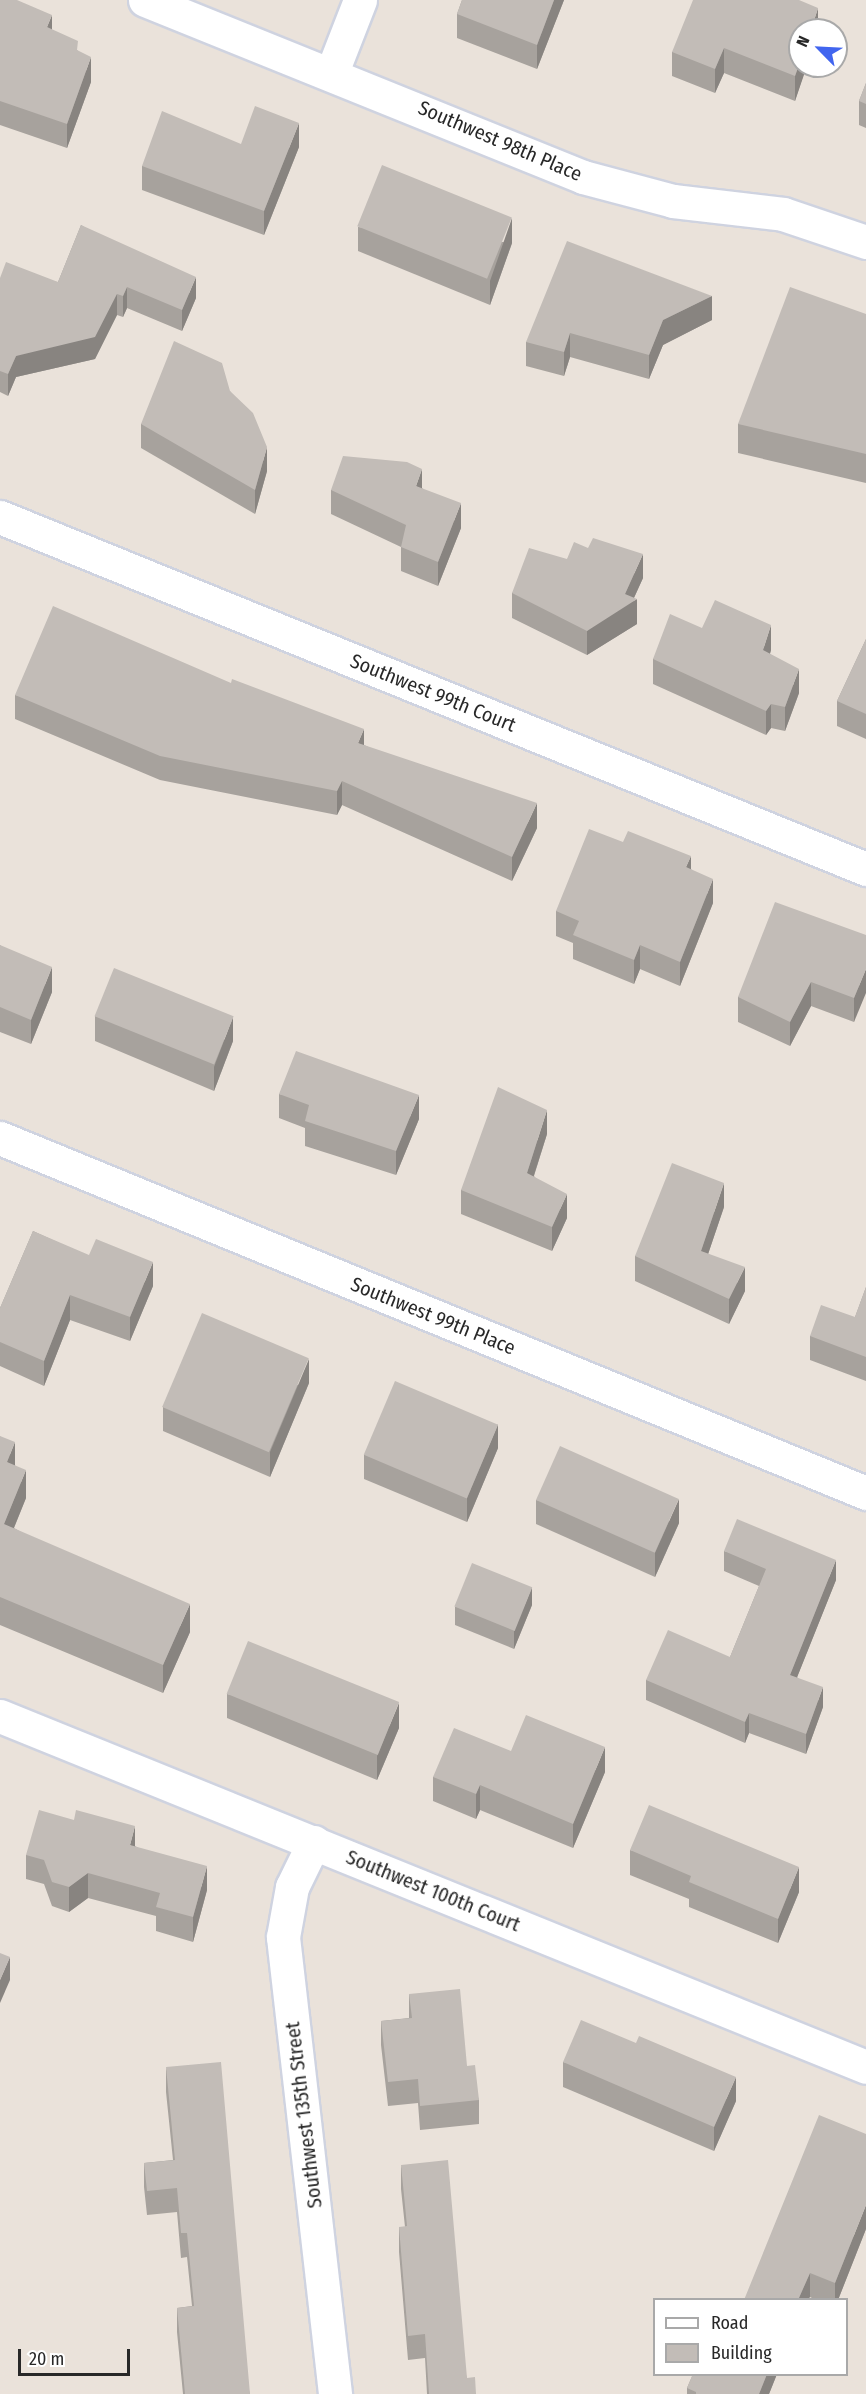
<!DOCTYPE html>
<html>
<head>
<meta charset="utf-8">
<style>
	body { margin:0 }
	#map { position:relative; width:866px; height:2394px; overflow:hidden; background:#eae2da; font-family:"Fira Sans Condensed",sans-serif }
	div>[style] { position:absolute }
	.roads { filter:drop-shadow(2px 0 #cfd3e0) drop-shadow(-2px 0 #cfd3e0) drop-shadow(0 2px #cfd3e0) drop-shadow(0 -2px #cfd3e0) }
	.minor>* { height:33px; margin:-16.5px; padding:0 16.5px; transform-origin:16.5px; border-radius:16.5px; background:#fff }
	.wall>* { inset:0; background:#a7a29d }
	.shaded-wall>* { inset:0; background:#888480 }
	.building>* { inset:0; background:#c2bcb7; transform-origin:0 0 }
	span { translate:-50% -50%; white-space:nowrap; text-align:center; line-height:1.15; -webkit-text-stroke:4.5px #fff; paint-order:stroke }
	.street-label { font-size:20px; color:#282828 }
	.legend { position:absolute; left:653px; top:2298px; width:195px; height:78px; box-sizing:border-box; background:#fff; border:2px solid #a9a9a9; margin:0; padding:8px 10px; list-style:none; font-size:18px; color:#282828 }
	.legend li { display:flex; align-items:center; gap:12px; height:30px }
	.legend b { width:30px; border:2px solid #a9a9a9 }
	.north { position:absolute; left:788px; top:18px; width:60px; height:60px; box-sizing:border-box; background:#fff; border:2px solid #a9a9a9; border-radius:50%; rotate:294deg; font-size:16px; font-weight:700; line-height:24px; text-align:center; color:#282828 }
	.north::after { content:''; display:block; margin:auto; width:21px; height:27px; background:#4165ef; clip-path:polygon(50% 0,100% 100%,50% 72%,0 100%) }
	.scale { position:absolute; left:18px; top:2349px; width:112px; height:27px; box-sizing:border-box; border:3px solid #282828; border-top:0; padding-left:8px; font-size:18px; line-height:21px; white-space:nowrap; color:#282828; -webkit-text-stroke:4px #fff; paint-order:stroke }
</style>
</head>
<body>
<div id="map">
	<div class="roads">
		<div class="minor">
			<div style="left:145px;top:0;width:472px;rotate:22deg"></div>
			<div style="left:583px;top:177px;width:93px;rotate:14.9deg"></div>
			<div style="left:673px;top:201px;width:111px;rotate:6.7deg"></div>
			<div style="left:783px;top:214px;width:88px;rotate:18.6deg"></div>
			<div style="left:332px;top:72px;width:77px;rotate:-68.7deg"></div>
			<div style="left:0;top:517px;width:935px;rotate:22.12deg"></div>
			<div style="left:0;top:1138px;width:936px;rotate:22.29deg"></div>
			<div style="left:0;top:1716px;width:934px;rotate:22.06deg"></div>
			<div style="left:314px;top:1842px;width:50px;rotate:116.1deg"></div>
			<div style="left:292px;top:1887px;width:51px;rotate:100.2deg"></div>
			<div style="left:283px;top:1937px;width:460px;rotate:83.5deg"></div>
		</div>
	</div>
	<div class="wall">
		<div style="clip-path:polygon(0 0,52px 30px,78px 51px,91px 82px,67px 148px,0 125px)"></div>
		<div style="clip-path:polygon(462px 0,564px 0,537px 69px,457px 38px,457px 14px)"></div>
		<div style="clip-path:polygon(818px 30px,795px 101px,724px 73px,715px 93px,672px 76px,672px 52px)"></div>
		<div style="clip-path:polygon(866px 83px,866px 128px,859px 125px,859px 101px)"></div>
		<div style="clip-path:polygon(299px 147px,264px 235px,142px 190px,142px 166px)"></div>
		<div style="clip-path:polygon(81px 225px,196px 298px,182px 331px,127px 308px,123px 317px,117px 315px,95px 359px,16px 377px,8px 396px,0 392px,0 278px,58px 282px)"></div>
		<div style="clip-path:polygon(358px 227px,512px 243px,490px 305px,358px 251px)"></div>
		<div style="clip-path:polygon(712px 296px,712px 320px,663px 345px,649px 379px,570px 357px,564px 376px,526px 366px,526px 342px)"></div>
		<div style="clip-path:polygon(866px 314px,866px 483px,738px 453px,738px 424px)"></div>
		<div style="clip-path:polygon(230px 391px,267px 471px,255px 514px,141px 448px,141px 424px)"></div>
		<div style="clip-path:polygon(422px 488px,461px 528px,438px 586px,401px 571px,401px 547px,331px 514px,331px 490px)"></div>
		<div style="clip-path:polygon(588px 548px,643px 578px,634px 598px,637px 624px,587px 655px,512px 618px,512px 593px,567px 559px)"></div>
		<div style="clip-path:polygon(702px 628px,771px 650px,770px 654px,799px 693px,785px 731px,771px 728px,766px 735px,653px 684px,653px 659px)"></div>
		<div style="clip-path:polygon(866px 639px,866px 739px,837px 726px,837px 701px)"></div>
		<div style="clip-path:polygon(15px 695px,364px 745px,537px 828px,512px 881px,342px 805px,337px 815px,160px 780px,15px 719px)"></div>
		<div style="clip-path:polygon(691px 869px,713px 903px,680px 986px,640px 969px,634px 984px,573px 959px,573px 943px,556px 936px,556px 911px)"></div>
		<div style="clip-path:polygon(866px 935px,854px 1022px,811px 1006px,790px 1046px,738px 1022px,738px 997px)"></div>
		<div style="clip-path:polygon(0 945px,52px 992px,31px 1044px,0 1032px)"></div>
		<div style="clip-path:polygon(95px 1016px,233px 1041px,214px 1091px,95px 1041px)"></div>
		<div style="clip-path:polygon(279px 1094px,419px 1119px,396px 1175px,305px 1146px,305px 1128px,279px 1118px)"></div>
		<div style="clip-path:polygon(547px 1134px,534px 1176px,567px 1218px,552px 1251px,461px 1214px,461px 1190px)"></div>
		<div style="clip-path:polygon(724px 1207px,708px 1254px,745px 1291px,729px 1324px,635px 1281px,635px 1256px)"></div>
		<div style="clip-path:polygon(33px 1231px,153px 1286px,130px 1341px,70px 1320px,44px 1386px,0 1366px,0 1308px)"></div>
		<div style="clip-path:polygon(866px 1287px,866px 1381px,810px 1360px,810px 1336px,855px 1317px)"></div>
		<div style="clip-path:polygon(309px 1383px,270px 1477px,163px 1431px,163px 1407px)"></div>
		<div style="clip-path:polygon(0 1436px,15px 1465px,26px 1498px,14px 1528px,190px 1632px,163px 1693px,0 1625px)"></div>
		<div style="clip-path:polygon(498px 1448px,467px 1522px,364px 1479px,364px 1455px)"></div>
		<div style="clip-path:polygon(536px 1500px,679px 1523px,655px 1577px,536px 1524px)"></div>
		<div style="clip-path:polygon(724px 1551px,836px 1580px,797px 1677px,823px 1707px,806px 1754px,749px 1733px,745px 1743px,646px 1700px,646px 1680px,730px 1657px,759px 1586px,724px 1571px)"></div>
		<div style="clip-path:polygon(532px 1605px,514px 1649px,455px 1625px,455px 1607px)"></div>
		<div style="clip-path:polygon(227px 1694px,399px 1728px,377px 1780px,227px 1718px)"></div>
		<div style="clip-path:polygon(511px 1751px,605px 1772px,573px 1848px,480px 1810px,476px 1819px,433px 1801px,433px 1777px)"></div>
		<div style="clip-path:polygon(135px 1846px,207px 1890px,193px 1942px,156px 1931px,156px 1916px,88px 1898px,69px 1912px,52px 1906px,44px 1884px,26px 1879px,26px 1855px)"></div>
		<div style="clip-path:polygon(630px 1850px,799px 1892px,778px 1943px,689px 1907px,689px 1899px,630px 1875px)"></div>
		<div style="clip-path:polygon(409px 1994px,467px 2066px,479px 2100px,479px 2124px,420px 2130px,418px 2103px,388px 2106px,381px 2045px,381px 2021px,409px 2018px)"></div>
		<div style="clip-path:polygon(563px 2062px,736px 2101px,714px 2151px,563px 2087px)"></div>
		<div style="clip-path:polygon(166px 2067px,250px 2394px,183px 2394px,177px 2332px,177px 2308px,192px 2306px,187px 2257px,181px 2258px,177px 2212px,147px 2215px,144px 2187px,144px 2163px,173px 2160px,166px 2092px)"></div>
		<div style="clip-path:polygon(401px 2165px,467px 2378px,476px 2394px,427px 2394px,425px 2358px,408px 2360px,399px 2252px,399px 2227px,405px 2227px,401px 2189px)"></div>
		<div style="clip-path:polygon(866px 2229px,838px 2300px,816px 2300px,810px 2297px,744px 2300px)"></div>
		<div style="clip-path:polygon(693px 2374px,777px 2374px,769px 2394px,687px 2394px,687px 2388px)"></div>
	</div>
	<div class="shaded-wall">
		<div style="clip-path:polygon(554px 0,564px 0,537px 69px,537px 45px)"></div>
		<div style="clip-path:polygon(818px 8px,818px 30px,811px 30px)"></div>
		<div style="clip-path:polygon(52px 15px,52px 39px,47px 27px)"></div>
		<div style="clip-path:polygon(724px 48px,724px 73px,715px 93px,715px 69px)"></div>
		<div style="clip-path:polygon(91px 57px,91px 82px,67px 148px,67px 124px)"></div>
		<div style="clip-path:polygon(800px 62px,800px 66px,807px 66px,795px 101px,795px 76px)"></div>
		<div style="clip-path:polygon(299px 123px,299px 147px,264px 235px,264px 211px)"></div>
		<div style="clip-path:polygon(512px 218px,512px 243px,490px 305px,490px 281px)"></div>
		<div style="clip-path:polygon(196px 277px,196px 298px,182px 331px,182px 310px)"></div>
		<div style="clip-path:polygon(127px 287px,127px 308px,123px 317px,123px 296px)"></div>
		<div style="clip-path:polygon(117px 294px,117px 315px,95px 359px,16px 377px,8px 396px,8px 374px,16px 356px)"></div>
		<div style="clip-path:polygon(712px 296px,712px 320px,663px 345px,649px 379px,649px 355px,663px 320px)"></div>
		<div style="clip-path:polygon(570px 333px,570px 357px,564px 376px,564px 352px)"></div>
		<div style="clip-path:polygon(267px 447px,267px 471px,255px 514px,255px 490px)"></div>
		<div style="clip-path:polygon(422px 469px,422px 494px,416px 486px)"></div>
		<div style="clip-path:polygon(461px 503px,461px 528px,438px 586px,438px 562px)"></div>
		<div style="clip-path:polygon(643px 554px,643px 578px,632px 602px,637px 599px,637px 624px,587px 655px,587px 631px,625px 594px)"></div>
		<div style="clip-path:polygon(771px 625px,771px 650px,763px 675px,763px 650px)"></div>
		<div style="clip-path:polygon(799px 669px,799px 693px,785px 731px,785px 707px)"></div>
		<div style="clip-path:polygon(771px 704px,771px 728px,766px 735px,766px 711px)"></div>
		<div style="clip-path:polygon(364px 729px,364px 753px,358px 743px)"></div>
		<div style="clip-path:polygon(342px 781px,342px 805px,337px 815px,337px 791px)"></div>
		<div style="clip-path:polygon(537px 803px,537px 828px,512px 881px,512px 857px)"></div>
		<div style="clip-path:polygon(691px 856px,691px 881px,686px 867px)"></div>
		<div style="clip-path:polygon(713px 879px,713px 903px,680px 986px,680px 962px)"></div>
		<div style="clip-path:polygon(640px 945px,640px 969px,634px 984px,634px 960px)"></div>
		<div style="clip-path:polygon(52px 967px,52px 992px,31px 1044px,31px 1020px)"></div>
		<div style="clip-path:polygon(866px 969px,866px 993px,854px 1022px,854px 998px)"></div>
		<div style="clip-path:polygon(811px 982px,811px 1006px,790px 1046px,790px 1022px)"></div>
		<div style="clip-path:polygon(233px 1017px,233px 1041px,214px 1091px,214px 1067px)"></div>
		<div style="clip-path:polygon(419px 1095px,419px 1119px,396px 1175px,396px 1151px)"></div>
		<div style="clip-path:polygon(547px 1110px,547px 1134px,527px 1197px,527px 1173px)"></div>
		<div style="clip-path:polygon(724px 1183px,724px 1207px,701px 1275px,701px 1251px)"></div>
		<div style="clip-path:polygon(567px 1194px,567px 1218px,552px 1251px,552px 1227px)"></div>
		<div style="clip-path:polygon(153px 1262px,153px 1286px,130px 1341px,130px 1317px)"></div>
		<div style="clip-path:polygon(745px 1267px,745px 1291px,729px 1324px,729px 1299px)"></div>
		<div style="clip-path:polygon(70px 1295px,70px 1320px,44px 1386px,44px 1361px)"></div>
		<div style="clip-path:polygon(309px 1359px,309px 1383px,270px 1477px,270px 1452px)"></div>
		<div style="clip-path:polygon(498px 1424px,498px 1448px,467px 1522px,467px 1498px)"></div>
		<div style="clip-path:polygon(15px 1442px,15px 1470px,7px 1462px)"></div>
		<div style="clip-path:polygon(26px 1470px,26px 1498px,4px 1552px,4px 1524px)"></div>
		<div style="clip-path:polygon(679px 1499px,679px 1523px,655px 1577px,655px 1553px)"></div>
		<div style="clip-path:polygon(836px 1560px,836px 1580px,790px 1695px,790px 1675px)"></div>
		<div style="clip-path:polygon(532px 1587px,532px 1605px,514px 1649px,514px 1631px)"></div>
		<div style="clip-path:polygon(190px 1604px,190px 1632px,163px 1693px,163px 1665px)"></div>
		<div style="clip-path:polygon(823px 1687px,823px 1707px,806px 1754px,806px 1734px)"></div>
		<div style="clip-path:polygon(399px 1703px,399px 1728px,377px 1780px,377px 1756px)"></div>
		<div style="clip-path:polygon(749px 1713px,749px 1733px,745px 1743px,745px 1722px)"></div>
		<div style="clip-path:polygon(605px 1747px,605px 1772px,573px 1848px,573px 1824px)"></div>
		<div style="clip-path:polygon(480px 1785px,480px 1810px,476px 1819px,476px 1794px)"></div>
		<div style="clip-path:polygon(135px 1826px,135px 1850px,130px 1845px)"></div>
		<div style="clip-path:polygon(207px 1866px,207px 1890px,193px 1942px,193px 1917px)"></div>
		<div style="clip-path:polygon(799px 1867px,799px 1892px,778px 1943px,778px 1919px)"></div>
		<div style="clip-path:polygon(88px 1873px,88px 1898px,69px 1912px,69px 1887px)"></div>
		<div style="clip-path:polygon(10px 1957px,10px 1980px,0 2003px,0 1980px)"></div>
		<div style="clip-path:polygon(736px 2077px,736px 2101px,714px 2151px,714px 2127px)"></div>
		<div style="clip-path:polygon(866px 2205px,866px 2229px,838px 2300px,835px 2300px,835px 2283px)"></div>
		<div style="clip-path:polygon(810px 2273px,810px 2297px,808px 2300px,798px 2300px)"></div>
		<div style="clip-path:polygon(767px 2374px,777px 2374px,769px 2394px,759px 2394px)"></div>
	</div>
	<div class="building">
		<div style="clip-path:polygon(0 0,17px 0,52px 15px,47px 27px,78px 41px,77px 50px,91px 57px,67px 124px,0 101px)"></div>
		<div style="clip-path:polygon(462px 0,554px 0,537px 45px,457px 14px)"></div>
		<div style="clip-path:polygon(693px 0,799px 0,818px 8px,811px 30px,800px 30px,800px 62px,795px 76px,724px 48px,715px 69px,672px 52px)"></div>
		<div style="clip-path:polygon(866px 83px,866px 104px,859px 101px)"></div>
		<div style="clip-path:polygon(255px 106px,299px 123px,264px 211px,142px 166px,162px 111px,241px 144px)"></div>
		<div style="left:382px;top:165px;width:140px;height:66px;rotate:22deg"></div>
		<div style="clip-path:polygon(81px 225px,196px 277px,182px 310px,127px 287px,123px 296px,117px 294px,95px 337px,16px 356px,8px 374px,0 371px,0 278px,6px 262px,58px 282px)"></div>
		<div style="clip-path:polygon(567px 241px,712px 296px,663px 320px,649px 355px,570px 333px,564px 352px,526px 342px)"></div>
		<div style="clip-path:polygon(790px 287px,866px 314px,866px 454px,738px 424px)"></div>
		<div style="clip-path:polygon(174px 341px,222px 363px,230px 391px,253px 413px,267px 447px,255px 490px,141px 424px)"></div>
		<div style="clip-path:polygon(343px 456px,407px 462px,422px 469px,416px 486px,461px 503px,438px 562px,401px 547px,406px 525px,331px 490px)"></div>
		<div style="clip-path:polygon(593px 538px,643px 554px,625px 594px,637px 599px,587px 631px,512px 593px,529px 548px,567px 559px,574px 542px,588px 548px)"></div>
		<div style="clip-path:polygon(715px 600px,771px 625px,763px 650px,799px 669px,785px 707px,771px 704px,766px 711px,653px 659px,670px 614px,702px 628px)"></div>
		<div style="clip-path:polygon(53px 606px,231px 683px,232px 679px,364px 729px,358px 743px,537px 803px,512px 857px,342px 781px,337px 791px,160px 756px,15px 695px)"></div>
		<div style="clip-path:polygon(866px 639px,866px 714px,837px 701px)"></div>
		<div style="clip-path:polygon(589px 829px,623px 842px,628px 831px,691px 856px,686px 867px,713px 879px,680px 962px,640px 945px,634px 960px,573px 935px,579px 921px,556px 911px)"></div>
		<div style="clip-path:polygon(775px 902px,866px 935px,866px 969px,854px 998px,811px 982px,790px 1022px,738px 997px)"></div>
		<div style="clip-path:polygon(0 945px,52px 967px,31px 1020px,0 1007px)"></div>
		<div style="left:114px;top:968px;width:129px;height:52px;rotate:22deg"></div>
		<div style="clip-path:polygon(296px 1051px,419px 1095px,396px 1151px,305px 1121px,309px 1105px,279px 1094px)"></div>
		<div style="clip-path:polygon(498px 1087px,547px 1110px,527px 1173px,567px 1194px,552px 1227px,461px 1190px)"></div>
		<div style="clip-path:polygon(672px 1163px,724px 1183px,701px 1251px,745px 1267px,729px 1299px,635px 1256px)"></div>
		<div style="clip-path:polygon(33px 1231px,89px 1255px,96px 1239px,153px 1262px,130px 1317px,70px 1295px,44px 1361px,0 1342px,0 1308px)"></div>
		<div style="clip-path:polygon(866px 1287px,866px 1357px,810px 1336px,821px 1305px,855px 1317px)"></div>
		<div style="left:202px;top:1313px;width:116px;height:102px;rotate:23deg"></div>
		<div style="left:395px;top:1381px;width:112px;height:80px;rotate:23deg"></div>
		<div style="clip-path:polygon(0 1436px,15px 1442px,7px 1462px,26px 1470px,4px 1524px,190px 1604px,163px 1665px,0 1597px)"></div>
		<div style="left:560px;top:1446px;width:130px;height:59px;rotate:24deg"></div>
		<div style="clip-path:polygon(737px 1519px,836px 1560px,790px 1675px,823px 1687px,806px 1734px,749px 1713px,745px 1722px,646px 1680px,668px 1630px,730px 1657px,766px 1569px,724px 1551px)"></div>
		<div style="left:472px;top:1563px;width:65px;height:47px;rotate:22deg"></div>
		<div style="left:248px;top:1641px;width:163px;height:57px;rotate:22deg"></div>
		<div style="clip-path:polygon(526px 1715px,605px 1747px,573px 1824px,480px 1785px,476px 1794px,433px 1777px,454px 1728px,511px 1751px)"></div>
		<div style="clip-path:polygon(649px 1805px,799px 1867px,778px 1919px,689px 1882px,691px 1876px,630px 1850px)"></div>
		<div style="clip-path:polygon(39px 1810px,74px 1820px,76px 1810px,135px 1826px,130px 1845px,207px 1866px,193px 1917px,156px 1907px,160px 1893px,88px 1873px,69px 1887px,52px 1882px,44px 1860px,26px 1855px)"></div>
		<div style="clip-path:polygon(0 1953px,10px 1957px,0 1980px)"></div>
		<div style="clip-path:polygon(460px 1989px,467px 2066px,475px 2065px,479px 2100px,420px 2106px,418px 2079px,388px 2082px,381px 2021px,412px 2018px,409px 1994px)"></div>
		<div style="clip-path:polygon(581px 2020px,636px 2043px,639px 2036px,736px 2077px,714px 2127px,563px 2062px)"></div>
		<div style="clip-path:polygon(221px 2062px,250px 2394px,185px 2394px,177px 2308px,194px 2306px,187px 2233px,181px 2233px,177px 2188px,147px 2191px,144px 2163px,175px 2160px,166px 2067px)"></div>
		<div style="clip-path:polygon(819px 2115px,866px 2134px,866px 2205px,835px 2283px,810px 2273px,798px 2300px,744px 2300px)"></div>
		<div style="clip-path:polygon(448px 2160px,467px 2378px,475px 2377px,476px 2394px,429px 2394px,425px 2334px,408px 2336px,399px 2227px,407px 2226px,401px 2165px)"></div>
		<div style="clip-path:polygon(693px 2374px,767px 2374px,759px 2394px,696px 2394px,696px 2392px,687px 2388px)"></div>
	</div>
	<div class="street-label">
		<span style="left:500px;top:141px;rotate:23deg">Southwest 98th Place</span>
		<span style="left:433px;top:693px;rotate:22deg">Southwest 99th Court</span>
		<span style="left:433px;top:1316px;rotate:22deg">Southwest 99th Place</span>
		<span style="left:433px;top:1891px;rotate:22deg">Southwest 100th Court</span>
		<span style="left:304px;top:2115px;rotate:-97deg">Southwest 135th Street</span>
	</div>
	<ul class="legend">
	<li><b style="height:8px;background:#fff"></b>Road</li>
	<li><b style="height:16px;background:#c2bcb7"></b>Building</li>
	</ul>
	<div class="north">N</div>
	<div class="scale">20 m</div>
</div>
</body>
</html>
